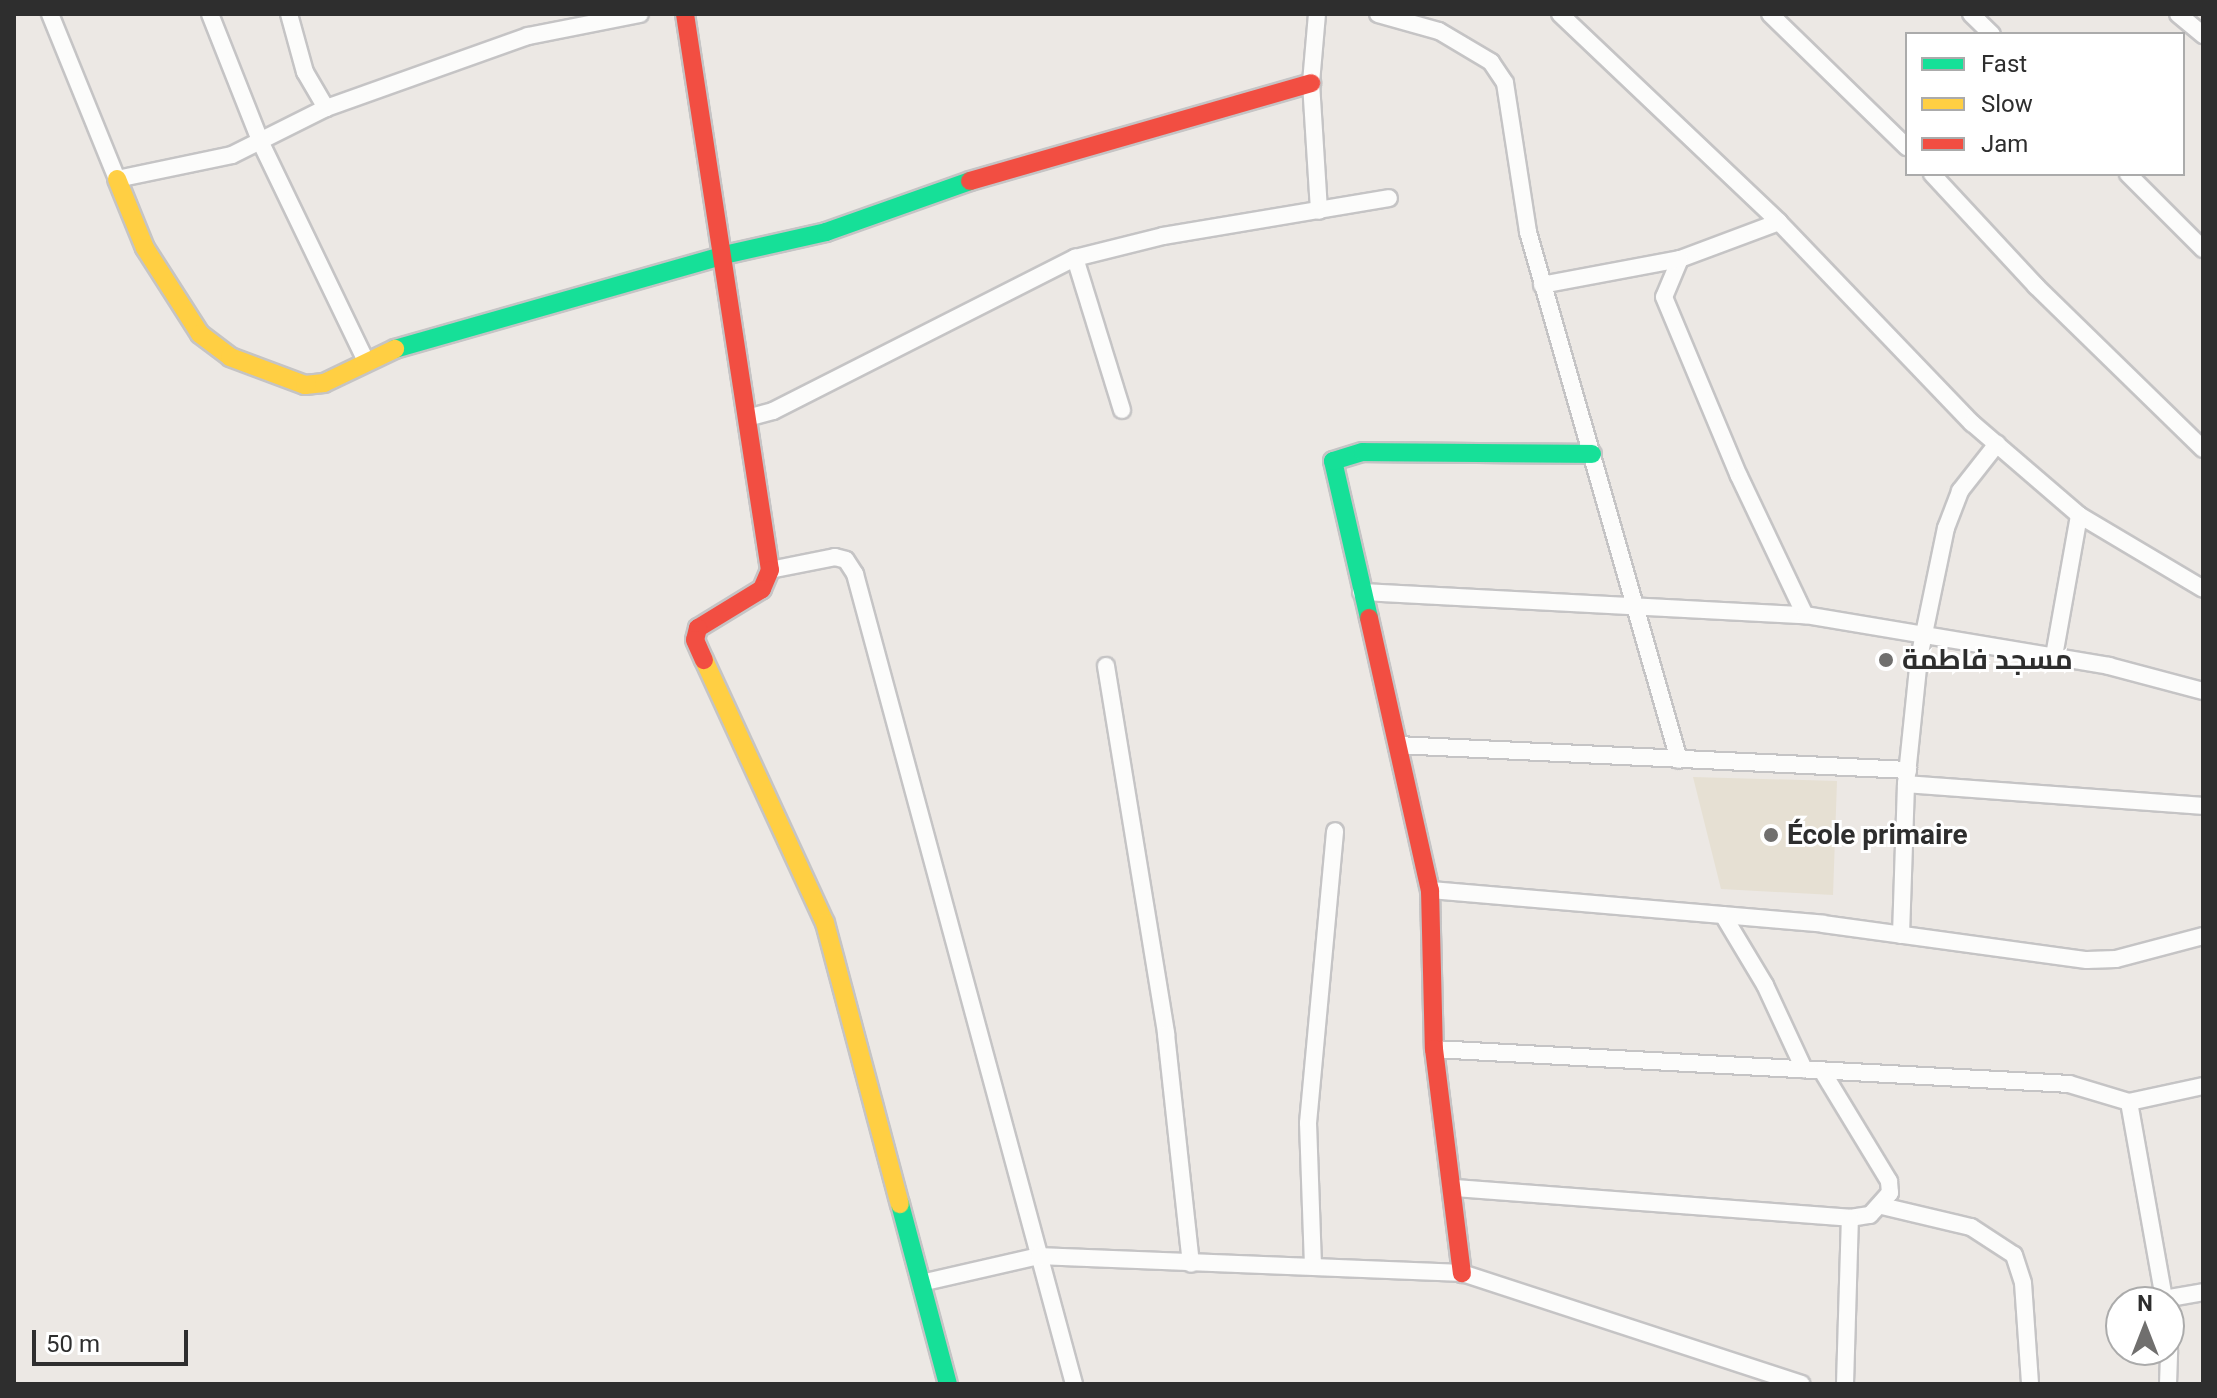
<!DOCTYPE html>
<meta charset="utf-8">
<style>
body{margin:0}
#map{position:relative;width:2217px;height:1398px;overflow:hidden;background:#ece8e4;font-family:Roboto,Cairo,sans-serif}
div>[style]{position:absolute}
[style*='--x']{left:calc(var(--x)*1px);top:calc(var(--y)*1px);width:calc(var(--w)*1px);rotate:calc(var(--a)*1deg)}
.education>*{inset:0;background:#e6e0d3}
.roads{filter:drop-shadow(2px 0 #c5c4c5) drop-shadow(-2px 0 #c5c4c5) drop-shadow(0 2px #c5c4c5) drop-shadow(0 -2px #c5c4c5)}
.street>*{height:16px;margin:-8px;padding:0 8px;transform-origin:8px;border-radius:8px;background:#fcfcfb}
.fast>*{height:18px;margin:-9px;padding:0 9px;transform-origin:9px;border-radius:9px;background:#16e098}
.slow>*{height:18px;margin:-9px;padding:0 9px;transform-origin:9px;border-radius:9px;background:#ffcf43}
.jam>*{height:18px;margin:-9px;padding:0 9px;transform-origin:9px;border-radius:9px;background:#f24e42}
.dots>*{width:22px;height:22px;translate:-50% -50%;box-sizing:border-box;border:4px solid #fff;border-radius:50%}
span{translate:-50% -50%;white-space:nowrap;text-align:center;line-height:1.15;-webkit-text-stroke:6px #fff;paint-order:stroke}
.poi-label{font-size:28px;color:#2e2e2e;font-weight:700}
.left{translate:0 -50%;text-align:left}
.frame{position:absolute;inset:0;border:16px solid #2e2e2e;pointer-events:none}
.legend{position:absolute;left:1905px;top:32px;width:280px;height:144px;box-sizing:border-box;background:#fff;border:2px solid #ababab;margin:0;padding:10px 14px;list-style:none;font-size:24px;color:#2e2e2e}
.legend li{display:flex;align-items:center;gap:16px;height:40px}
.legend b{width:40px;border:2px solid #ababab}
.north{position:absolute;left:2105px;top:1286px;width:80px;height:80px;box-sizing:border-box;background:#fff;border:2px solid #ababab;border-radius:50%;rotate:0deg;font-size:22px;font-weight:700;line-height:32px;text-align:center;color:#2e2e2e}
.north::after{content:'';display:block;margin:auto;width:28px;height:36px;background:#706f6e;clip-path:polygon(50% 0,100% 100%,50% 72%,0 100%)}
.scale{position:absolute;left:32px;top:1330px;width:156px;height:36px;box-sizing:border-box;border:4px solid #2e2e2e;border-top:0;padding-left:10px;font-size:24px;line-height:28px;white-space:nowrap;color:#2e2e2e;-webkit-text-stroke:6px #fff;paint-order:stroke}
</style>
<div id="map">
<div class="education">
<div style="clip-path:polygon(1693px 777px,1837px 781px,1833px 895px,1721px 889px)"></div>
</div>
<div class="roads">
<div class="street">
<div style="--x:50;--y:14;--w:178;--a:67.9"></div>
<div style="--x:117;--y:179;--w:117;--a:-11.8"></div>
<div style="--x:232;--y:155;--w:105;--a:-26.6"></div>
<div style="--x:326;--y:108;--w:214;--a:-19.6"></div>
<div style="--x:528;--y:36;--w:114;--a:-11.1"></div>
<div style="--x:210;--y:14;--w:139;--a:68.4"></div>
<div style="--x:261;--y:143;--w:242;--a:64.3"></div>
<div style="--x:289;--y:14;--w:60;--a:74.6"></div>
<div style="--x:305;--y:72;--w:42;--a:59.7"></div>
<div style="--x:1317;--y:14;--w:69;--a:95"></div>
<div style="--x:1311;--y:83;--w:128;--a:86.4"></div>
<div style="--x:1378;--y:14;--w:63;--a:15.6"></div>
<div style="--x:1439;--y:31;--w:61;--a:30.8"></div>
<div style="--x:1491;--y:62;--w:25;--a:56"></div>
<div style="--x:1505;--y:83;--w:151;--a:81.2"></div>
<div style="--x:1528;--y:232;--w:549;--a:74.04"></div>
<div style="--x:1560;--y:14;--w:302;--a:43.5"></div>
<div style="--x:1779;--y:222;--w:279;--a:46.2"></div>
<div style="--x:1972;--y:423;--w:141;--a:40.7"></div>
<div style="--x:1770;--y:14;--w:191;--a:44.2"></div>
<div style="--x:1971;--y:14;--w:29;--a:44"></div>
<div style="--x:2178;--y:14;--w:33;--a:40"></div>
<div style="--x:1932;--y:174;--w:153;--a:47.1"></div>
<div style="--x:2036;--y:286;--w:233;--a:44.3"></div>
<div style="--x:2128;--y:174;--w:106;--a:45"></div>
<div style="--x:1779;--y:222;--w:106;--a:159.5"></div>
<div style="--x:1680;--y:259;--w:41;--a:112.8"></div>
<div style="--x:1664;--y:297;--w:194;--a:67.3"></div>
<div style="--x:1739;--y:476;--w:154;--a:64.6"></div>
<div style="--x:1075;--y:258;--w:159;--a:72.8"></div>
<div style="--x:1542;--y:285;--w:140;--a:-10.7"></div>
<div style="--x:747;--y:418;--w:27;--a:-15"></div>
<div style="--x:773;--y:411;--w:339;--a:-26.9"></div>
<div style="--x:1075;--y:258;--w:91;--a:-14"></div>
<div style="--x:1163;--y:236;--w:229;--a:-9.5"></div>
<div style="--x:770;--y:570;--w:66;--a:-11.3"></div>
<div style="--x:835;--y:557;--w:11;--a:15"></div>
<div style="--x:846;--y:560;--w:17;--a:57"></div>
<div style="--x:855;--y:574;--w:839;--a:74.87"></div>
<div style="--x:1361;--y:592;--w:445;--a:3"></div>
<div style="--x:1805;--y:615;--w:308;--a:9.5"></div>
<div style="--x:2109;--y:666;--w:97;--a:14.9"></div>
<div style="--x:2054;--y:656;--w:143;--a:-79.9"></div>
<div style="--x:2079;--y:515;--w:144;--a:30.8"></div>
<div style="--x:1106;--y:666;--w:373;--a:80.7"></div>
<div style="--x:1166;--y:1034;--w:231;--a:83.8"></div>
<div style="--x:1397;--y:745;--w:512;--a:2.8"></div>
<div style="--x:1906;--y:784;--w:298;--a:4.2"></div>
<div style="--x:1430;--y:890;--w:394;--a:4.9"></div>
<div style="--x:1823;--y:924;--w:266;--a:7.8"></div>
<div style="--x:2087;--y:960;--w:29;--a:-2"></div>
<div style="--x:2116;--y:959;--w:90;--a:-14.8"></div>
<div style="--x:1723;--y:915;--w:82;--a:59"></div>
<div style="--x:1765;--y:985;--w:93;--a:65.1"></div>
<div style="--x:1901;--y:935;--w:151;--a:-88.1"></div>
<div style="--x:1906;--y:784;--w:127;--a:-84.1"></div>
<div style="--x:1919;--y:658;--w:133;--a:-78.3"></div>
<div style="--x:1946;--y:528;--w:40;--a:-69"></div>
<div style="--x:1960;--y:491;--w:60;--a:-51.8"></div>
<div style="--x:1434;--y:1049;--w:636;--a:3.15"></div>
<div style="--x:2069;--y:1084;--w:63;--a:16.7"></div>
<div style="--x:2203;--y:1086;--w:76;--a:167.8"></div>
<div style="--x:2129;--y:1102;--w:200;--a:79.9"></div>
<div style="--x:2164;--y:1299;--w:40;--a:-10"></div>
<div style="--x:1455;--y:1188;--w:396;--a:4.3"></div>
<div style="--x:1850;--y:1218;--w:20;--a:-9"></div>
<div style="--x:1870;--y:1215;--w:30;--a:-48"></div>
<div style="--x:1890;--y:1193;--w:12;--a:-95"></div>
<div style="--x:1889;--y:1181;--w:129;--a:-121.3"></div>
<div style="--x:1882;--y:1206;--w:91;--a:13.3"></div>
<div style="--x:1971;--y:1227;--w:51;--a:33.1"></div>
<div style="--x:2014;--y:1255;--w:29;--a:72"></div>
<div style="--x:2023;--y:1283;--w:101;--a:86"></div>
<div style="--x:1313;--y:1266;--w:143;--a:-92"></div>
<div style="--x:1308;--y:1123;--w:293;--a:-84.7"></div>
<div style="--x:921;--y:1283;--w:121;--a:-12.9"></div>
<div style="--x:1039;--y:1256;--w:423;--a:2.3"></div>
<div style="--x:1462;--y:1273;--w:357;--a:18.1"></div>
<div style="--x:1845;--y:1384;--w:166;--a:-88.3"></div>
<div style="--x:2168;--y:1384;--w:34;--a:-88"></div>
</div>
<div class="fast">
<div style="--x:395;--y:349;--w:342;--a:-15.9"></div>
<div style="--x:724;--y:255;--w:105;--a:-12.7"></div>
<div style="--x:826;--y:232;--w:153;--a:-19.5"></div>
<div style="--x:1369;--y:618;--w:161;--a:-102.9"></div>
<div style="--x:1333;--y:461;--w:31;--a:-17"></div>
<div style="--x:1363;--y:452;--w:229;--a:0.5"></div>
<div style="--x:900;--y:1204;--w:186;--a:75.1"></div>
</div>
<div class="slow">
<div style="--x:117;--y:179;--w:74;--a:67.9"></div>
<div style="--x:145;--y:248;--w:102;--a:57.4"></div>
<div style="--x:200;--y:334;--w:38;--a:37"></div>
<div style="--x:230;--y:357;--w:80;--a:20.5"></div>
<div style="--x:305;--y:385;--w:19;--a:-6"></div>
<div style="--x:324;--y:383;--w:79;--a:-25.6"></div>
<div style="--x:704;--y:660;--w:289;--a:65.3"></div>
<div style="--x:825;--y:923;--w:291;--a:75.1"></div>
</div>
<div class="jam">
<div style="--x:685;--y:14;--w:562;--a:81.31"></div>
<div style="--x:770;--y:570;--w:21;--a:113"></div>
<div style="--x:762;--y:589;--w:75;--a:148.6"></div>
<div style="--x:698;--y:628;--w:12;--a:104"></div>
<div style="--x:695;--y:640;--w:22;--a:66"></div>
<div style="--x:970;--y:181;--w:355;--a:-16"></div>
<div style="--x:1369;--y:618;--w:279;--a:77.4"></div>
<div style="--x:1430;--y:890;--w:159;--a:88.6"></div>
<div style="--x:1434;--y:1049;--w:226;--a:82.9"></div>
</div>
</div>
<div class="dots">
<div style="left:1886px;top:660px;background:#706f6e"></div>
<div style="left:1771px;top:835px;background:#706f6e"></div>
</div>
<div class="poi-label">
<span class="left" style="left:1902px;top:660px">مسجد فاطمة</span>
<span class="left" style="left:1787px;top:835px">École primaire</span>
</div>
<div class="frame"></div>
<ul class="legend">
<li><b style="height:10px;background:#16e098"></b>Fast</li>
<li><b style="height:10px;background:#ffcf43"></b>Slow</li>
<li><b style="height:10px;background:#f24e42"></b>Jam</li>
</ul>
<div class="north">N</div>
<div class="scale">50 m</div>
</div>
